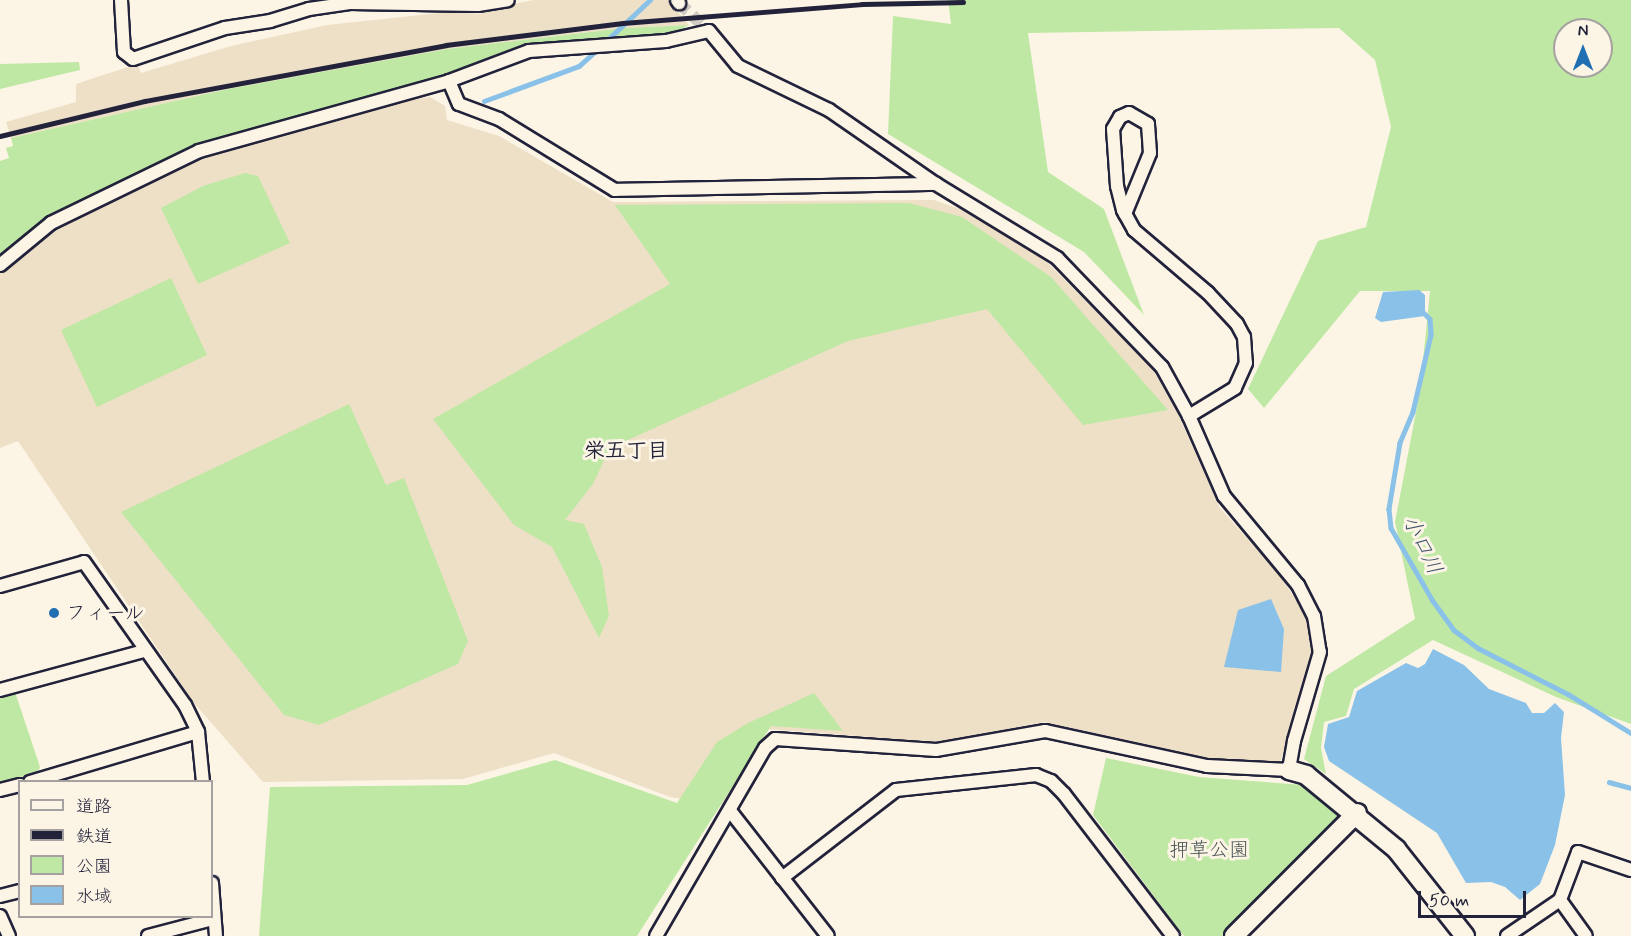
<!DOCTYPE html>
<meta charset="utf-8">
<style>
body{margin:0}
#map{position:relative;width:1631px;height:936px;overflow:hidden;background:#fcf5e5;font-family:Mynerve,"Klee One",sans-serif}
div>[style]{position:absolute}
[style*='--x']{left:calc(var(--x)*1px);top:calc(var(--y)*1px);width:calc(var(--w)*1px);rotate:calc(var(--a)*1deg)}
.built>*{inset:0;background:#eedfc7}
.green>*{inset:0;background:#bfe8a4}
.water>*{inset:0;background:#8ac1e8}
.stream>*{height:4.5px;margin:-2.25px;padding:0 2.25px;transform-origin:2.25px;border-radius:2.25px;background:#8ac1e8}
.street-tunnel>*{height:12px;margin-top:-6px;transform-origin:0;background:repeating-linear-gradient(90deg,#d0cbc3 0 12px,transparent 0 18px)}
.roads{filter:drop-shadow(2px 0 #22223b) drop-shadow(-2px 0 #22223b) drop-shadow(0 2px #22223b) drop-shadow(0 -2px #22223b)}
.street>*{height:12px;margin:-6px;padding:0 6px;transform-origin:6px;border-radius:6px;background:#fcf5e5}
.secondary>*{height:18px;margin:-9px;padding:0 9px;transform-origin:9px;border-radius:9px;background:#fcf5e5}
.rail>*{height:4.5px;margin:-2.25px;padding:0 2.25px;transform-origin:2.25px;border-radius:2.25px;background:#22223b}
.dots>*{width:16px;height:16px;translate:-50% -50%;box-sizing:border-box;border:3px solid #fcf5e5;border-radius:50%}
span{translate:-50% -50%;white-space:nowrap;text-align:center;line-height:1.15;-webkit-text-stroke:6px #fcf5e5;paint-order:stroke}
.poi-label{font-size:20px;color:#22223b}
.left{translate:0 -50%;text-align:left}
.park-label{font-size:20px;color:#495455}
.neighbourhood-label{font-size:21px;color:#22223b;font-weight:700}
.water-label{font-size:21px;color:#41526f;font-style:italic}
.legend{position:absolute;left:18px;top:780px;width:195px;height:138px;box-sizing:border-box;background:#fcf5e5;border:2px solid #a5a1a1;margin:0;padding:8px 10px;list-style:none;font-size:18px;color:#22223b}
.legend li{display:flex;align-items:center;gap:12px;height:30px}
.legend b{width:30px;border:2px solid #a5a1a1}
.north{position:absolute;left:1553px;top:18px;width:60px;height:60px;box-sizing:border-box;background:#fcf5e5;border:2px solid #a5a1a1;border-radius:50%;rotate:0deg;font-size:16px;font-weight:700;line-height:24px;text-align:center;color:#22223b}
.north::after{content:'';display:block;margin:auto;width:21px;height:27px;background:#1f6fb2;clip-path:polygon(50% 0,100% 100%,50% 72%,0 100%)}
.scale{position:absolute;left:1418px;top:891px;width:108px;height:27px;box-sizing:border-box;border:3px solid #22223b;border-top:0;padding-left:8px;font-size:18px;line-height:21px;white-space:nowrap;color:#22223b;-webkit-text-stroke:4px #fcf5e5;paint-order:stroke}
</style>
<div id="map">
<div class="built">
<div style="clip-path:polygon(534px 0,668px 0,689px 25px,624px 28px,447px 49px,228px 89px,11px 138px,6px 122px,76px 102px,76px 84px,137px 64px,141px 73px,231px 46px,327px 25px,449px 12px,481px 14px,486px 9px)"></div>
<div style="clip-path:polygon(430px 97px,445px 106px,447px 120px,499px 136px,613px 202px,934px 200px,966px 211px,1045px 260px,1152px 368px,1176px 410px,1220px 508px,1279px 574px,1308px 619px,1314px 654px,1311px 666px,1281px 760px,1275px 764px,1207px 758px,1044px 722px,938px 742px,766px 729px,727px 806px,670px 797px,554px 753px,463px 779px,263px 782px,194px 703px,18px 441px,0 448px,0 269px,46px 231px,196px 157px,396px 101px)"></div>
</div>
<div class="green">
<div style="clip-path:polygon(evenodd,948px 0,1631px 0,1631px 724px,1556px 697px,1433px 640px,1354px 689px,1346px 716px,1324px 722px,1321px 748px,1326px 774px,1304px 759px,1326px 676px,1415px 619px,1395px 522px,1420px 391px,1430px 291px,1360px 291px,1264px 408px,1248px 389px,1318px 241px,1366px 227px,1391px 127px,1375px 60px,1339px 28px,1028px 33px,1048px 172px,1104px 209px,1144px 315px,1084px 252px,888px 134px,893px 16px,951px 24px,948px 0,1565px 30px,1601px 30px,1601px 66px,1565px 66px,1565px 30px)"></div>
<div style="clip-path:polygon(689px 25px,665px 38px,528px 47px,450px 76px,196px 147px,54px 216px,0 257px,0 161px,9px 158px,6px 148px,13px 146px,11px 138px,228px 89px,447px 49px,624px 28px)"></div>
<div style="clip-path:polygon(79px 62px,80px 70px,0 89px,0 64px)"></div>
<div style="clip-path:polygon(245px 173px,258px 176px,290px 243px,198px 284px,161px 208px,203px 186px)"></div>
<div style="clip-path:polygon(909px 203px,962px 217px,1051px 277px,1168px 410px,1083px 425px,987px 309px,848px 341px,610px 448px,593px 484px,565px 520px,584px 524px,602px 567px,609px 616px,599px 638px,552px 547px,514px 525px,433px 419px,670px 284px,615px 205px)"></div>
<div style="clip-path:polygon(171px 278px,207px 355px,97px 407px,61px 330px)"></div>
<div style="clip-path:polygon(349px 404px,386px 485px,404px 478px,468px 641px,458px 664px,319px 725px,284px 715px,121px 512px)"></div>
<div style="clip-path:polygon(15px 692px,40px 767px,38px 772px,0 783px,0 696px)"></div>
<div style="clip-path:polygon(814px 693px,843px 731px,771px 726px,637px 936px,259px 936px,270px 787px,467px 785px,555px 760px,677px 803px,717px 742px,748px 723px)"></div>
<div style="clip-path:polygon(1106px 758px,1199px 777px,1303px 785px,1346px 815px,1223px 936px,1184px 936px,1093px 815px)"></div>
</div>
<div class="water">
<div style="clip-path:polygon(1419px 290px,1425px 295px,1425px 316px,1381px 322px,1375px 318px,1383px 292px)"></div>
<div style="clip-path:polygon(1271px 599px,1284px 629px,1281px 672px,1224px 667px,1238px 610px)"></div>
<div style="clip-path:polygon(1433px 649px,1464px 665px,1489px 689px,1526px 703px,1532px 713px,1544px 713px,1555px 703px,1564px 712px,1561px 738px,1565px 795px,1555px 845px,1540px 884px,1520px 900px,1505px 887px,1491px 882px,1466px 883px,1437px 833px,1329px 761px,1324px 747px,1328px 724px,1349px 717px,1357px 691px,1406px 663px,1418px 668px,1425px 664px)"></div>
</div>
<div class="stream">
<div style="--x:604;--y:43;--w:63;--a:-43.1"></div>
<div style="--x:484;--y:101;--w:101;--a:-20.2"></div>
<div style="--x:579;--y:66;--w:25;--a:-42"></div>
<div style="--x:1422;--y:311;--w:11;--a:45"></div>
<div style="--x:1430;--y:319;--w:16;--a:86"></div>
<div style="--x:1431;--y:335;--w:79;--a:103.2"></div>
<div style="--x:1413;--y:412;--w:34;--a:113"></div>
<div style="--x:1400;--y:443;--w:67;--a:99.5"></div>
<div style="--x:1389;--y:509;--w:19;--a:84"></div>
<div style="--x:1391;--y:528;--w:84;--a:60.1"></div>
<div style="--x:1433;--y:601;--w:36;--a:54"></div>
<div style="--x:1454;--y:630;--w:30;--a:37"></div>
<div style="--x:1478;--y:648;--w:101;--a:27.1"></div>
<div style="--x:1568;--y:694;--w:74;--a:31.8"></div>
<div style="--x:1609;--y:782;--w:23;--a:15"></div>
</div>
<div class="street-tunnel">
<div style="--x:679;--y:3;--w:41;--a:43"></div>
</div>
<div class="roads">
<div class="street">
<div style="--x:121;--y:0;--w:52;--a:86.7"></div>
<div style="--x:124;--y:52;--w:11;--a:38"></div>
<div style="--x:133;--y:59;--w:97;--a:-18.6"></div>
<div style="--x:225;--y:28;--w:46;--a:-8.8"></div>
<div style="--x:270;--y:21;--w:41;--a:-17.1"></div>
<div style="--x:309;--y:9;--w:41;--a:-8.3"></div>
<div style="--x:350;--y:3;--w:128;--a:0.9"></div>
<div style="--x:478;--y:5;--w:30;--a:-9"></div>
<div style="--x:677;--y:0;--w:4;--a:56"></div>
<div style="--x:449;--y:81;--w:25;--a:67"></div>
<div style="--x:459;--y:104;--w:43;--a:20.6"></div>
<div style="--x:499;--y:119;--w:136;--a:31.5"></div>
<div style="--x:615;--y:190;--w:321;--a:-1.1"></div>
<div style="--x:1125;--y:214;--w:66;--a:-67.7"></div>
<div style="--x:1150;--y:153;--w:29;--a:-94"></div>
<div style="--x:1148;--y:124;--w:22;--a:-150"></div>
<div style="--x:1129;--y:113;--w:10;--a:156"></div>
<div style="--x:1120;--y:117;--w:14;--a:120"></div>
<div style="--x:1113;--y:129;--w:57;--a:86"></div>
<div style="--x:1117;--y:186;--w:25;--a:76"></div>
<div style="--x:1123;--y:210;--w:23;--a:61"></div>
<div style="--x:1134;--y:230;--w:97;--a:40.4"></div>
<div style="--x:1208;--y:293;--w:42;--a:46.9"></div>
<div style="--x:1237;--y:324;--w:15;--a:62"></div>
<div style="--x:1244;--y:337;--w:26;--a:86"></div>
<div style="--x:1246;--y:363;--w:27;--a:114"></div>
<div style="--x:1235;--y:388;--w:54;--a:148.7"></div>
<div style="--x:0;--y:265;--w:66;--a:-39.5"></div>
<div style="--x:51;--y:223;--w:165;--a:-25.9"></div>
<div style="--x:199;--y:151;--w:260;--a:-15.6"></div>
<div style="--x:449;--y:81;--w:85;--a:-20.6"></div>
<div style="--x:529;--y:51;--w:137;--a:-4.2"></div>
<div style="--x:666;--y:41;--w:44;--a:-13.1"></div>
<div style="--x:709;--y:31;--w:45;--a:50.4"></div>
<div style="--x:738;--y:66;--w:101;--a:25.8"></div>
<div style="--x:829;--y:110;--w:130;--a:34.7"></div>
<div style="--x:936;--y:184;--w:142;--a:31.4"></div>
<div style="--x:1057;--y:258;--w:151;--a:46.1"></div>
<div style="--x:1162;--y:367;--w:56;--a:61.1"></div>
<div style="--x:1189;--y:416;--w:87;--a:66.4"></div>
<div style="--x:1224;--y:496;--w:116;--a:50.3"></div>
<div style="--x:1298;--y:585;--w:35;--a:63"></div>
<div style="--x:1314;--y:616;--w:36;--a:81"></div>
<div style="--x:1320;--y:652;--w:93;--a:106.3"></div>
<div style="--x:1294;--y:741;--w:29;--a:100"></div>
<div style="--x:1289;--y:770;--w:82;--a:-177.2"></div>
<div style="--x:1207;--y:766;--w:166;--a:-167.8"></div>
<div style="--x:1045;--y:731;--w:111;--a:170.1"></div>
<div style="--x:936;--y:750;--w:161;--a:-176.1"></div>
<div style="--x:775;--y:739;--w:13;--a:138"></div>
<div style="--x:765;--y:748;--w:217;--a:120.1"></div>
<div style="--x:0;--y:586;--w:87;--a:-15.9"></div>
<div style="--x:84;--y:562;--w:175;--a:54.8"></div>
<div style="--x:185;--y:705;--w:30;--a:64"></div>
<div style="--x:198;--y:732;--w:50;--a:84.3"></div>
<div style="--x:0;--y:690;--w:149;--a:-15.2"></div>
<div style="--x:30;--y:782;--w:175;--a:-16.6"></div>
<div style="--x:0;--y:790;--w:21;--a:-14"></div>
<div style="--x:731;--y:812;--w:157;--a:52"></div>
<div style="--x:782;--y:878;--w:144;--a:-37.7"></div>
<div style="--x:896;--y:790;--w:141;--a:-6.1"></div>
<div style="--x:1036;--y:775;--w:16;--a:22"></div>
<div style="--x:1051;--y:781;--w:18;--a:45"></div>
<div style="--x:1064;--y:794;--w:179;--a:52.5"></div>
<div style="--x:212;--y:883;--w:53;--a:85.7"></div>
<div style="--x:0;--y:896;--w:21;--a:-14"></div>
<div style="--x:1560;--y:900;--w:44;--a:54.2"></div>
<div style="--x:0;--y:916;--w:22;--a:66"></div>
<div style="--x:148;--y:936;--w:67;--a:-14.7"></div>
<div style="--x:1507;--y:936;--w:64;--a:-34.2"></div>
<div style="--x:1560;--y:900;--w:51;--a:-69.4"></div>
<div style="--x:1578;--y:852;--w:56;--a:18.8"></div>
</div>
<div class="secondary">
<div style="--x:1289;--y:770;--w:18;--a:16"></div>
<div style="--x:1306;--y:775;--w:117;--a:39.4"></div>
<div style="--x:1396;--y:849;--w:111;--a:51.6"></div>
<div style="--x:1234;--y:936;--w:174;--a:-45"></div>
</div>
</div>
<div class="rail">
<div style="--x:0;--y:136;--w:149;--a:-13.6"></div>
<div style="--x:145;--y:101;--w:306;--a:-10.5"></div>
<div style="--x:446;--y:45;--w:178;--a:-7.1"></div>
<div style="--x:623;--y:23;--w:240;--a:-4.5"></div>
<div style="--x:862;--y:4;--w:101;--a:-1.1"></div>
</div>
<div class="dots">
<div style="left:54px;top:613px;background:#1f6fb2"></div>
</div>
<div class="poi-label">
<span class="left" style="left:66px;top:613px">フィール</span>
</div>
<div class="park-label">
<span style="left:1209px;top:850px">押草公園</span>
</div>
<div class="neighbourhood-label">
<span style="left:626px;top:451px">栄五丁目</span>
</div>
<div class="water-label">
<span style="left:1422px;top:545px;rotate:64deg">小口川</span>
</div>
<ul class="legend">
<li><b style="height:8px;background:#fcf5e5"></b>道路</li>
<li><b style="height:8px;background:#22223b"></b>鉄道</li>
<li><b style="height:16px;background:#bfe8a4"></b>公園</li>
<li><b style="height:16px;background:#8ac1e8"></b>水域</li>
</ul>
<div class="north">N</div>
<div class="scale">50 m</div>
</div>
